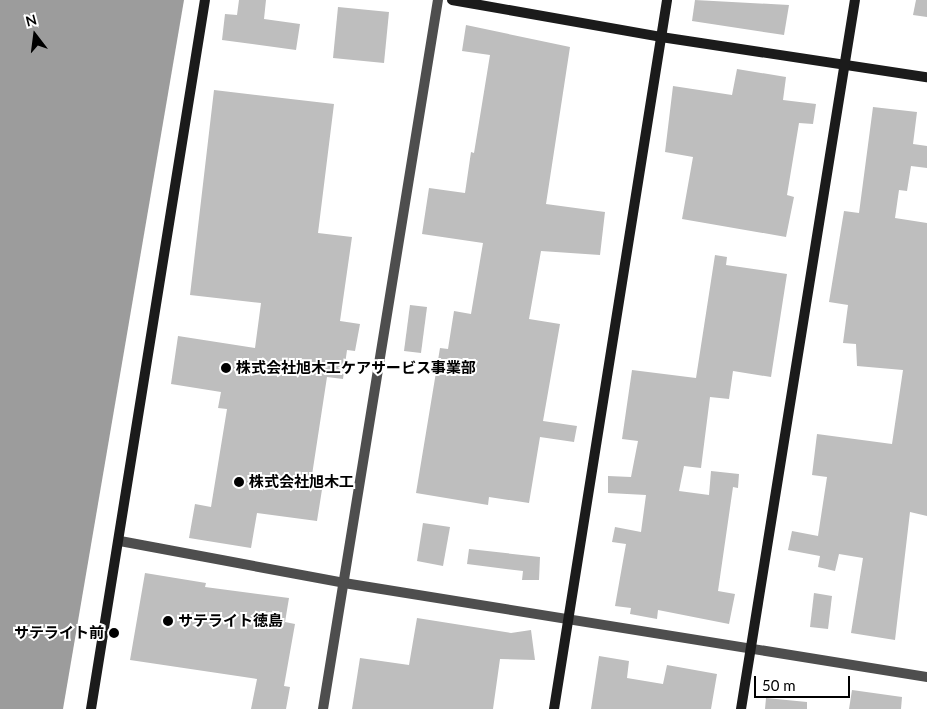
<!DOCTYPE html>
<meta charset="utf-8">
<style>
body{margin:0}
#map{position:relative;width:927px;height:709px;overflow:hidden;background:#fff;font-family:Lato,"Noto Sans JP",sans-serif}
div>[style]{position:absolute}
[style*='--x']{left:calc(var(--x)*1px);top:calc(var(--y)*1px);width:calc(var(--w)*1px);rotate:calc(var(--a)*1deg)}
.water>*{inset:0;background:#9c9c9c}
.building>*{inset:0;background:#bebebe}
.street>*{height:10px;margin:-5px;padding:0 5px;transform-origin:5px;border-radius:5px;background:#4e4e4e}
.secondary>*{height:10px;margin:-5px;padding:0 5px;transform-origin:5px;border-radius:5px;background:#1b1b1b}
.dots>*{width:14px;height:14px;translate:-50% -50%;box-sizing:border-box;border:2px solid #fff;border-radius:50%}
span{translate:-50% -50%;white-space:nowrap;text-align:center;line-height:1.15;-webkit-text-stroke:4px #fff;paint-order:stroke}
.poi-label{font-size:15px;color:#000;font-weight:700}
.left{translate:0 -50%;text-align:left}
.right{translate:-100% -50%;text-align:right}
.north{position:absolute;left:10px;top:10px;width:50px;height:50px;-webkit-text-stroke:4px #fff;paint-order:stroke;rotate:345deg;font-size:14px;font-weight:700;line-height:20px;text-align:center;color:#000}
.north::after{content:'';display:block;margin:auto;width:18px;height:22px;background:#000;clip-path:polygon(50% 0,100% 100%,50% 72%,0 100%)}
.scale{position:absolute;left:754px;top:676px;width:96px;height:22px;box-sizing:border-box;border:2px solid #000;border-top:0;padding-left:6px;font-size:15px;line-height:18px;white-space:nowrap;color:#000;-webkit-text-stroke:4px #fff;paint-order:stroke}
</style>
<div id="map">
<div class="water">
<div style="clip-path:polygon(0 0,184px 0,63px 709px,0 709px)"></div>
</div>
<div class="building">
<div style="clip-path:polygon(239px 0,266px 0,264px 19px,300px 24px,296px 50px,222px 40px,225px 14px,237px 15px)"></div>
<div style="clip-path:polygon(695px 0,789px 5px,784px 35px,692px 21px)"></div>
<div style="clip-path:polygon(916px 0,927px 0,927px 17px,913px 15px)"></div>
<div style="clip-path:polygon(338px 7px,389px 12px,384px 63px,333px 58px)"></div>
<div style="clip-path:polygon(466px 25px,570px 47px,546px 204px,605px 212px,600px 255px,541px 251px,529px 319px,560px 324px,543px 421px,577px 426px,574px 442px,540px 437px,529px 503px,489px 497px,488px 505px,416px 493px,440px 348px,448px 349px,454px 311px,471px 314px,483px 243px,422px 234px,429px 188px,465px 193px,471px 152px,474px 153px,490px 55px,462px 51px)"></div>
<div style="clip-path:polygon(737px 69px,786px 77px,783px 100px,816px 104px,813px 124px,799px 123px,787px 195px,794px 197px,786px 237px,682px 219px,693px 157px,665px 152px,673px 86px,732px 95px)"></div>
<div style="clip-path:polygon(214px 90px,334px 104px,318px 233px,352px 237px,340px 321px,360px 324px,355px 351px,347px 350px,343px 379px,327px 377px,312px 475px,324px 477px,317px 521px,257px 513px,251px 548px,189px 538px,195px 504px,211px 507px,227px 409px,218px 408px,221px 392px,171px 384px,178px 336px,255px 348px,261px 303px,190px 295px)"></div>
<div style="clip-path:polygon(873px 107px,917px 112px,913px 144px,927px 146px,927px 168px,911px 166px,907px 191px,899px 190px,895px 218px,927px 223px,927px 516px,910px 512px,895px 640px,851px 633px,863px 558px,839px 554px,835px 571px,818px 567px,820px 556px,788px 550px,792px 531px,818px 536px,827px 477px,812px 475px,817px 434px,892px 444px,903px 370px,857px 366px,856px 344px,843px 343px,848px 305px,829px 302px,844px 211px,859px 213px)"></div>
<div style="clip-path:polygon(715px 255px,727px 257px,726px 265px,787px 274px,771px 377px,733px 371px,729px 399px,710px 397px,701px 468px,684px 466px,679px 491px,709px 495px,711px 471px,739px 474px,738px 488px,733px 487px,718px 591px,735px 594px,729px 624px,658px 610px,657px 619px,630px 614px,631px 608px,615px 606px,626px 544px,612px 542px,615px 527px,641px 532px,646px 495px,608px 493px,608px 476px,631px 477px,638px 441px,622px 439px,632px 370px,696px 378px)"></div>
<div style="clip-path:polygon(410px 305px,427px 307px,421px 353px,404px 351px)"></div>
<div style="clip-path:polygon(423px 523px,450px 527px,443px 566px,417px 561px)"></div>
<div style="clip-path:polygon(469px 549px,540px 557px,539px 580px,522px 580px,523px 571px,467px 564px)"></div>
<div style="clip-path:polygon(145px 573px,206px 583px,205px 587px,289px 598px,285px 622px,295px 624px,284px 686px,290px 687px,286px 709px,251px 709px,257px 679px,130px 660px)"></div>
<div style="clip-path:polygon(814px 593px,832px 596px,828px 629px,810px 627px)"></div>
<div style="clip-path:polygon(417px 618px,511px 633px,531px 630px,535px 660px,500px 659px,493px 709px,352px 709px,360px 658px,409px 665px)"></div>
<div style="clip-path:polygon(599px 656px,629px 661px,627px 678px,663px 684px,667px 665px,717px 674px,711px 709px,591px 709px)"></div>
<div style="clip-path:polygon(852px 690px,902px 697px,901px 709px,849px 709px)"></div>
<div style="clip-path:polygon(766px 698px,807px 702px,807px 709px,765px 709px)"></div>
</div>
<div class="street">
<div style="--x:120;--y:541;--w:228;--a:10.6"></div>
<div style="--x:344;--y:583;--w:591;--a:9.16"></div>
<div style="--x:323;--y:709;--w:718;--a:-80.79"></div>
</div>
<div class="secondary">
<div style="--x:452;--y:0;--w:212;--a:10"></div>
<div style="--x:661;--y:37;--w:269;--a:8.6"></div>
<div style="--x:91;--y:709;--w:718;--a:-80.87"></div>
<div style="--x:554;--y:709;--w:718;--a:-80.94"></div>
<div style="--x:741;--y:709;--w:718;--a:-80.87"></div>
</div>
<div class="dots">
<div style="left:226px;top:368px;background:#000"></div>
<div style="left:239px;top:482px;background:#000"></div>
<div style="left:168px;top:621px;background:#000"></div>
<div style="left:114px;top:633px;background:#000"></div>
</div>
<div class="poi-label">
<span class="left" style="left:236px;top:368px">株式会社旭木工ケアサービス事業部</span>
<span class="left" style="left:249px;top:482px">株式会社旭木工</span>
<span class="left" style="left:178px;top:621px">サテライト徳島</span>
<span class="right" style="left:104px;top:633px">サテライト前</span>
</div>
<div class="north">N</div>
<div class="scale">50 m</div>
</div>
